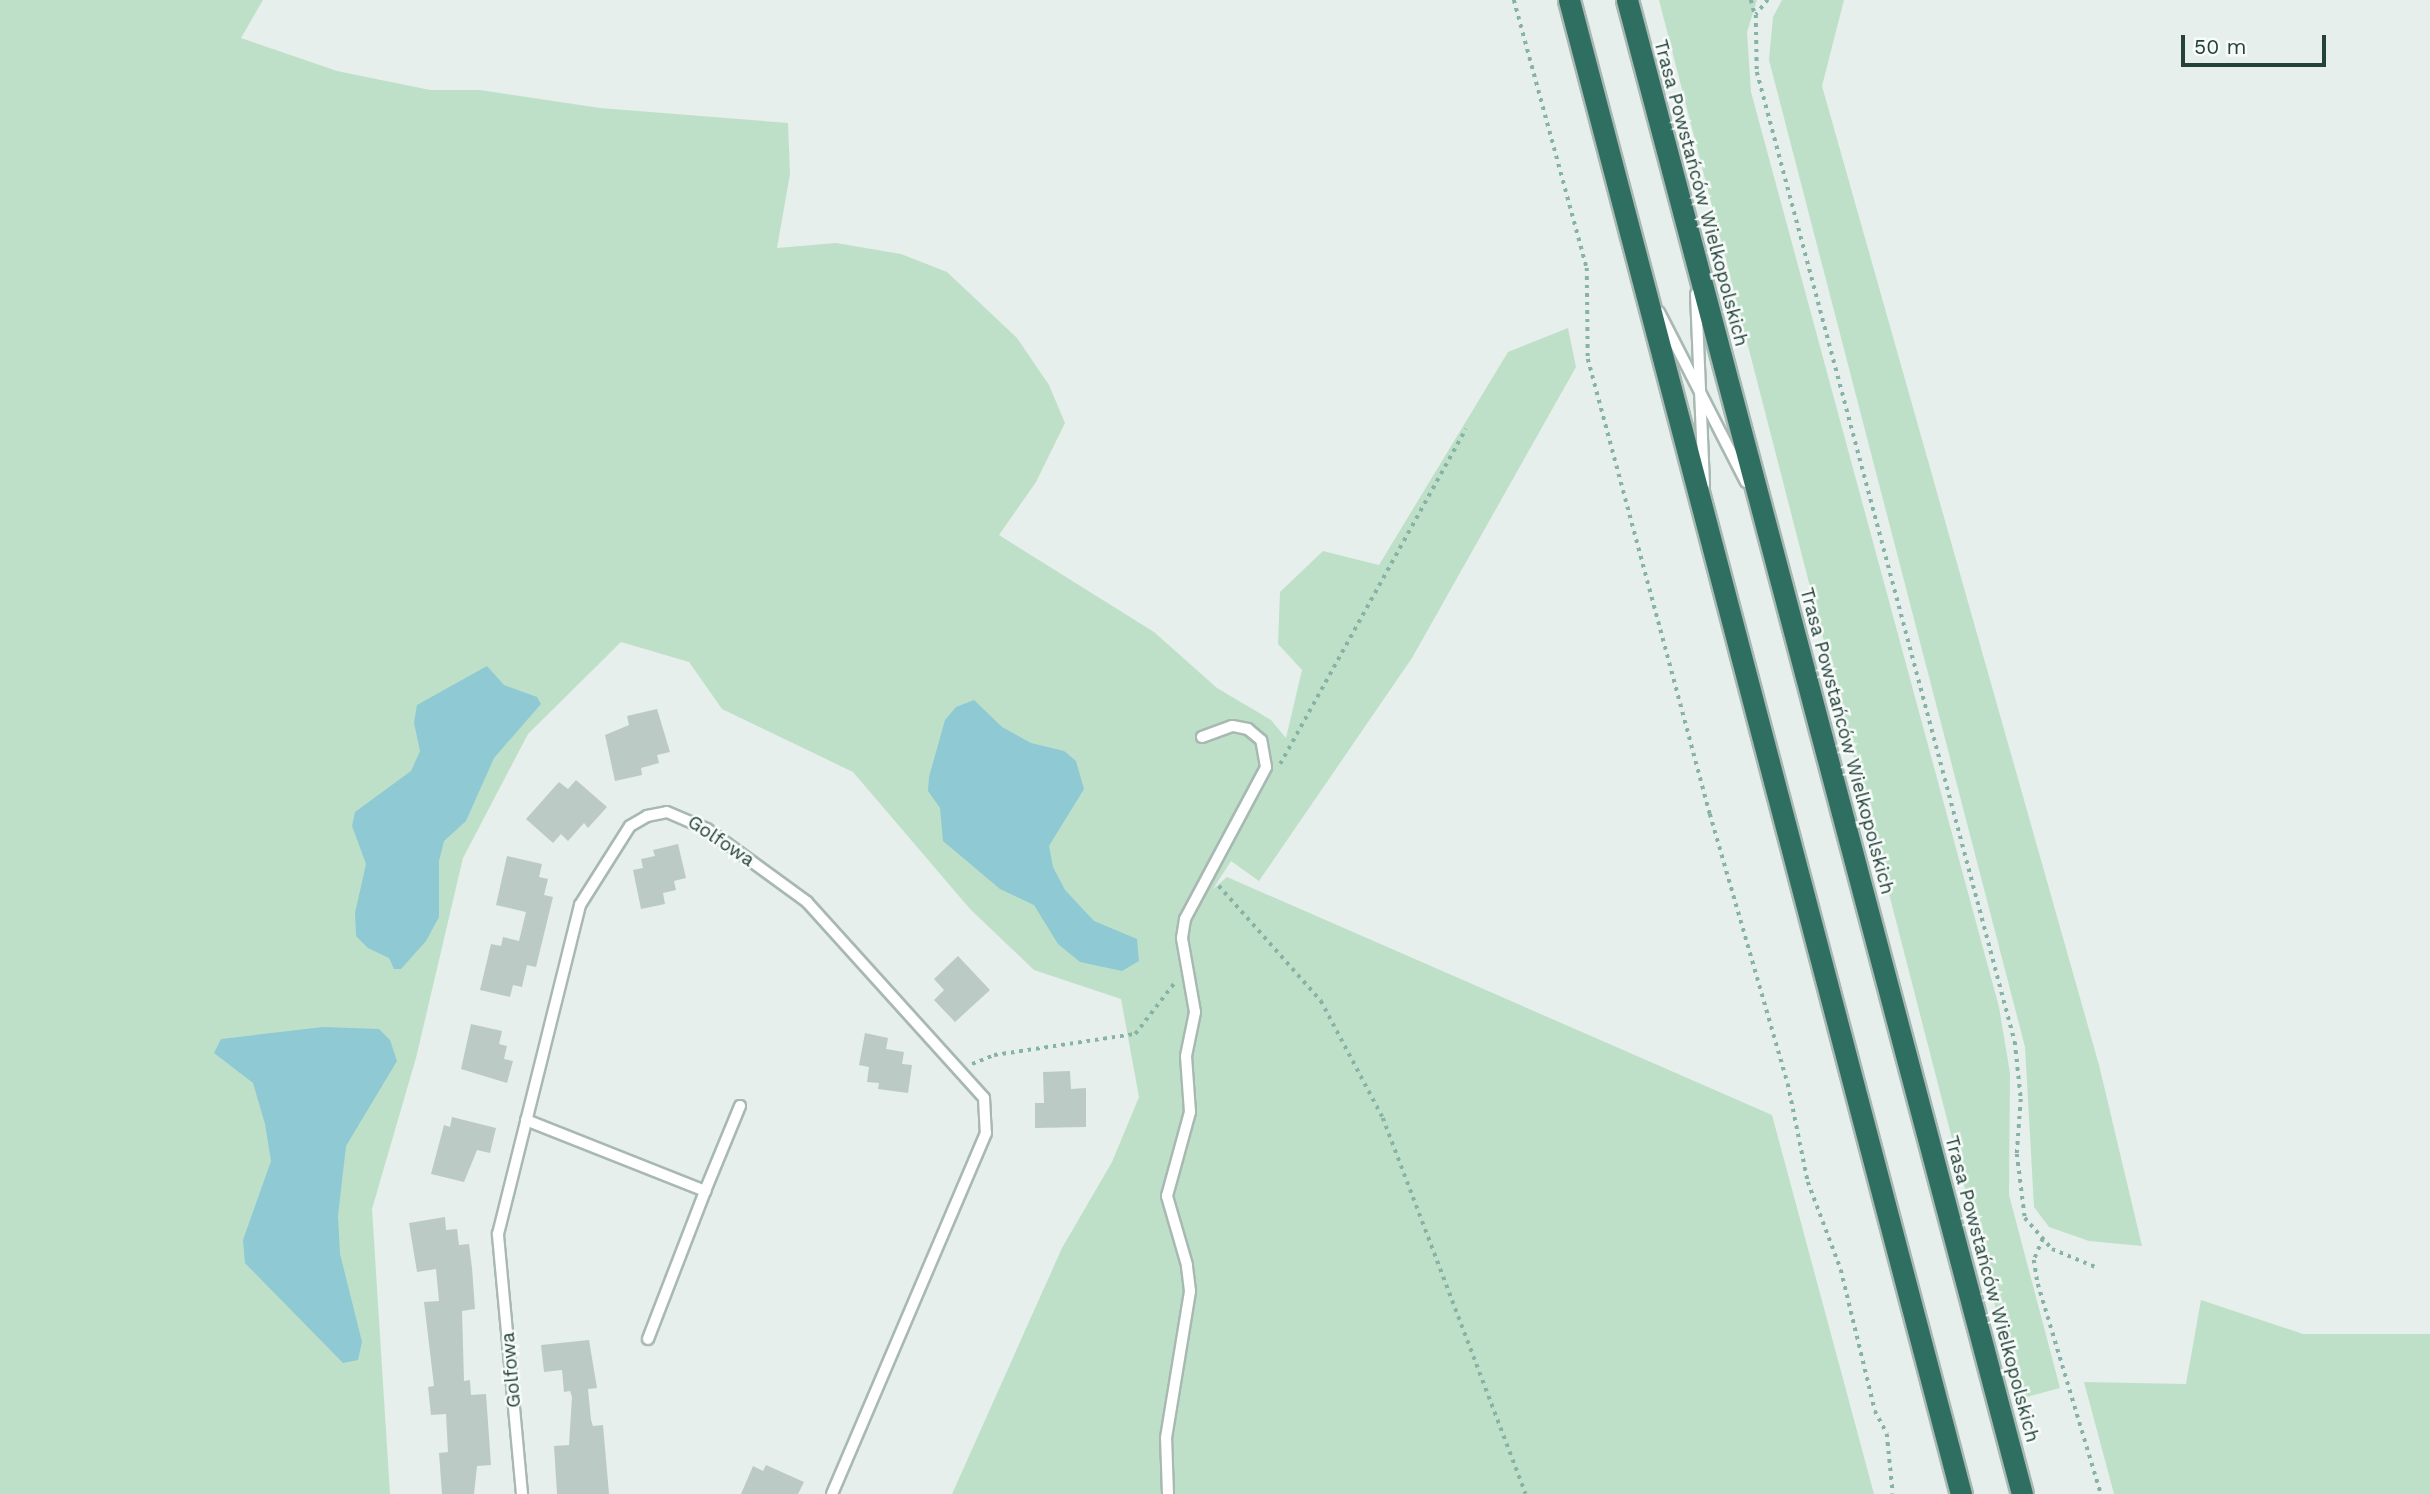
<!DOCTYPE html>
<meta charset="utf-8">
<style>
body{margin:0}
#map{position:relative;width:2430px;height:1494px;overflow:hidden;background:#e6efeb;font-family:"Work Sans",sans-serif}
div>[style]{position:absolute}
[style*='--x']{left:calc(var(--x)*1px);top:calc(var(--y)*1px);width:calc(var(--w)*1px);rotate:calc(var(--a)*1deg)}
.green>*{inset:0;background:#bfe0c8}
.water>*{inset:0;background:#8ec9d4}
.building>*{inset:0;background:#bbcac4}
.path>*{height:3.5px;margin-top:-1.75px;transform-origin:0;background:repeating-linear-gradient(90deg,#86b3a5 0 3.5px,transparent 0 8.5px)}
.roads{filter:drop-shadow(2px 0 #a8b8b2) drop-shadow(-2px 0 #a8b8b2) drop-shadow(0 2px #a8b8b2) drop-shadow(0 -2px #a8b8b2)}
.lane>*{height:10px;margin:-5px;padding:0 5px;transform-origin:5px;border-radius:5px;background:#fff}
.highway>*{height:21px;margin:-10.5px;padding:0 10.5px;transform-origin:10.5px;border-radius:10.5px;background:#2f6f62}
span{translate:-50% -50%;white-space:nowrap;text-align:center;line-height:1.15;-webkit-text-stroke:5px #f7fbf9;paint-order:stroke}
.street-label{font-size:19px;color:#24423a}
.scale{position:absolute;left:2181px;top:35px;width:145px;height:32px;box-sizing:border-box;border:4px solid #24423a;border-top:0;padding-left:9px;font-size:21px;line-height:24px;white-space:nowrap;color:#24423a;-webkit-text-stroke:5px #f7fbf9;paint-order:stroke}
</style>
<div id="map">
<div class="green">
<div style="clip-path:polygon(0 0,263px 0,241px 38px,337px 71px,430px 90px,480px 90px,600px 108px,788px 123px,790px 174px,777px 248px,836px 243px,901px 254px,947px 272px,1017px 338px,1049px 385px,1065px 423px,1036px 482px,999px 535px,1154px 632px,1217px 688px,1271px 720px,1286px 738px,1302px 670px,1278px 644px,1280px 592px,1323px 551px,1379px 565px,1508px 352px,1568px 328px,1576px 367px,1412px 658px,1259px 881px,1231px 861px,1213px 889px,1227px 877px,1772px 1115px,1874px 1494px,952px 1494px,1062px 1248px,1112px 1162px,1139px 1097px,1121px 999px,1034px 970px,970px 909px,853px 772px,722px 709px,689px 662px,621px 642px,528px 734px,463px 858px,416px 1058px,372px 1209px,390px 1494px,0 1494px)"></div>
<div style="clip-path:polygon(1659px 0,1757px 0,1747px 32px,1751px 92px,1999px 1007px,2010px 1073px,2009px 1195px,2060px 1388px,2019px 1399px)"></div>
<div style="clip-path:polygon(1782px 0,1844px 0,1822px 86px,2099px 1065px,2142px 1246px,2089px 1241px,2049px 1227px,2034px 1207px,2025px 1047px,1769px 60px,1773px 17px)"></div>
<div style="clip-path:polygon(2201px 1300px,2303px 1334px,2430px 1334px,2430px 1494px,2114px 1494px,2084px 1382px,2186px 1384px)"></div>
</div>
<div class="water">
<div style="clip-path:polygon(487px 666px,504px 685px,537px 697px,541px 704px,494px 758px,466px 821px,444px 841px,439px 861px,439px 917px,426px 941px,401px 969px,394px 969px,389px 958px,368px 948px,356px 936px,355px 913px,366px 864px,352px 826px,355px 812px,411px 771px,420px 751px,414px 723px,417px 705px)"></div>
<div style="clip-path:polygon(974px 700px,1002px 727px,1031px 743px,1064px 751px,1076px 761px,1084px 789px,1049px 846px,1053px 867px,1065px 890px,1094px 921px,1137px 939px,1139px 961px,1122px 971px,1080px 962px,1058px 944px,1034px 905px,1000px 889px,943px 841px,940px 808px,928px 791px,929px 777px,945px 720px,956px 707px)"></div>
<div style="clip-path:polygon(323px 1027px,379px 1029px,390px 1040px,397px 1061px,346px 1146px,338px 1216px,340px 1254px,362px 1342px,358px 1360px,343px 1363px,245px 1263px,243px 1240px,271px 1161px,265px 1124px,253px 1083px,214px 1053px,221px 1039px)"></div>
</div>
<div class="building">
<div style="clip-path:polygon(657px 709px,670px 752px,657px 755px,659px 763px,641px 768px,642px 775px,615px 781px,605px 735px,629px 725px,627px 716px)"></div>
<div style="clip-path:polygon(576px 780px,607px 807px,588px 828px,584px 823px,568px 841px,561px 834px,553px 843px,526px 819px,559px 782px,568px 789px)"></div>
<div style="clip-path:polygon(678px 844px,686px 878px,674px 881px,676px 890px,663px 893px,665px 904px,641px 909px,633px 870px,643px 868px,641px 859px,655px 856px,653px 850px)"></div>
<div style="clip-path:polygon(507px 856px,542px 864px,539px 877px,548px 879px,544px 895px,553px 897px,536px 967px,527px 965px,522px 987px,513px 985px,510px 997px,480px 990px,491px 944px,501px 946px,503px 937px,519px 941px,526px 912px,496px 905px)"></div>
<div style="clip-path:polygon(958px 956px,990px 990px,955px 1022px,934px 1000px,944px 990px,934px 979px)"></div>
<div style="clip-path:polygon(471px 1024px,502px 1031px,499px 1044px,507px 1046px,504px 1059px,513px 1061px,507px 1083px,461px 1069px)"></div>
<div style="clip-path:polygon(865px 1033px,888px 1038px,886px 1049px,904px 1052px,902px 1064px,912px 1065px,908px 1093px,878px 1089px,879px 1083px,867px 1082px,869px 1067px,859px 1065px)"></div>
<div style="clip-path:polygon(1070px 1071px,1071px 1089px,1086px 1088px,1086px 1127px,1035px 1128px,1035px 1103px,1044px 1103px,1043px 1072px)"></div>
<div style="clip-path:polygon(452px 1117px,496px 1128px,490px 1153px,477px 1150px,464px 1182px,431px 1174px,444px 1125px,450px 1127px)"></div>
<div style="clip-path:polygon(445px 1217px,446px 1230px,457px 1229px,459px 1245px,469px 1244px,472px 1268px,475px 1309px,462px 1311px,464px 1381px,470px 1380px,471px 1395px,486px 1394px,491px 1465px,477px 1466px,474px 1494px,442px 1494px,439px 1453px,448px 1452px,446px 1414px,431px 1415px,428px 1387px,434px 1386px,424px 1302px,439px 1301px,436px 1269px,417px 1272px,409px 1223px)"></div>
<div style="clip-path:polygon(589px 1340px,597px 1388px,588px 1389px,591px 1420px,593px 1426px,603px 1425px,609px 1494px,557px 1494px,554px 1446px,569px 1445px,572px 1397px,570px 1391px,564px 1392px,562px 1370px,544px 1372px,541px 1345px)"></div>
<div style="clip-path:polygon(766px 1465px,804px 1482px,798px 1494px,741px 1494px,753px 1466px,763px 1471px)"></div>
</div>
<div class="path">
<div style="--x:1514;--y:0;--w:278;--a:74.8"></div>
<div style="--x:1587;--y:268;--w:91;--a:89.4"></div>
<div style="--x:1588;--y:359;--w:471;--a:75"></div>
<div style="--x:1710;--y:814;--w:281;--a:73.9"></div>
<div style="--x:1788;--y:1084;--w:100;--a:78.5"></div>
<div style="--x:1808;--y:1182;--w:94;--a:69.4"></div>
<div style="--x:1841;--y:1270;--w:145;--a:76.4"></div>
<div style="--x:1875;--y:1411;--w:26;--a:62"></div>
<div style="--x:1887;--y:1434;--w:60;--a:84.3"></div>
<div style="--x:1751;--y:0;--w:16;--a:75"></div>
<div style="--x:1768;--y:0;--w:19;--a:129"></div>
<div style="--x:1756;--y:15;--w:57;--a:89"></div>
<div style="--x:1757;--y:72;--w:1004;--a:75.11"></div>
<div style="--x:2015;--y:1042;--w:57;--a:84"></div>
<div style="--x:2021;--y:1099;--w:55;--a:94.2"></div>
<div style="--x:2017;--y:1154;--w:64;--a:82.9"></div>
<div style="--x:2025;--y:1218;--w:41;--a:48.9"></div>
<div style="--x:2052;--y:1249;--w:50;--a:22.4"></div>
<div style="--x:1280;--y:764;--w:383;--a:-61"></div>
<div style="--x:1219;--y:886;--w:154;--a:48.4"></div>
<div style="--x:1321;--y:1001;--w:132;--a:62.1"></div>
<div style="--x:1383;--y:1118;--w:402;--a:69.2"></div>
<div style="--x:972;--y:1064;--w:24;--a:-22"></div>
<div style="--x:994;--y:1055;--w:143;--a:-8.5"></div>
<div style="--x:1135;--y:1034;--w:67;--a:-52.3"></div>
<div style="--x:2043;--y:1239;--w:23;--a:113"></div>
<div style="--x:2034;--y:1260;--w:24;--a:81"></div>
<div style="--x:2038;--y:1284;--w:219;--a:73.3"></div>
</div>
<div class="roads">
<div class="lane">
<div style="--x:1696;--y:294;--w:191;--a:87.6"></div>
<div style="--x:1659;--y:312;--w:191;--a:62.9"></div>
<div style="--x:526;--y:1120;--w:193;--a:21.6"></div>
<div style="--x:705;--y:1191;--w:92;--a:-67.6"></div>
<div style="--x:648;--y:1339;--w:159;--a:-68.9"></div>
<div style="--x:522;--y:1494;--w:261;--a:-95.3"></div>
<div style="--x:498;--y:1234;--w:339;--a:-76"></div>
<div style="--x:580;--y:905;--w:93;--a:-57.7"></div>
<div style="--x:630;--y:826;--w:20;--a:-30"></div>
<div style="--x:647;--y:816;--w:20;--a:-11"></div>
<div style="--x:667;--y:812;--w:43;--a:23"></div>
<div style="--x:707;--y:829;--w:124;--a:36.1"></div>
<div style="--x:807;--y:902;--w:264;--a:47.9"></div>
<div style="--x:984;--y:1098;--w:35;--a:87"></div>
<div style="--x:986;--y:1133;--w:392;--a:113.1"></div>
<div style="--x:1168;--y:1494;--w:56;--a:-92"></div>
<div style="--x:1166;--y:1438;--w:149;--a:-80.7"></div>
<div style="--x:1190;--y:1291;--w:26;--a:-97"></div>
<div style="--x:1187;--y:1265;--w:72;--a:-106.2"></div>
<div style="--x:1167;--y:1196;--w:87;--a:-74.7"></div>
<div style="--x:1190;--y:1112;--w:56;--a:-94.1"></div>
<div style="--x:1186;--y:1056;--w:45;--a:-78.4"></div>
<div style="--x:1195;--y:1012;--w:75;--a:-100"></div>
<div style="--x:1182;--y:938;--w:19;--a:-81"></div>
<div style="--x:1185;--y:919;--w:172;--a:-61.9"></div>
<div style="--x:1266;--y:767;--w:27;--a:-100"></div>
<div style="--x:1261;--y:740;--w:17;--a:-140"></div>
<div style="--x:1248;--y:729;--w:16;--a:-169"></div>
<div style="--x:1232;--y:726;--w:32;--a:160"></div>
</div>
<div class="highway">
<div style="--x:1569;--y:0;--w:1545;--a:75.3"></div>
<div style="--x:1627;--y:0;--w:1545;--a:75.19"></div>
</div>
</div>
<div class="street-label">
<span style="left:1701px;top:193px;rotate:75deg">Trasa Powstańców Wielkopolskich</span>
<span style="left:1847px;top:741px;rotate:75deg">Trasa Powstańców Wielkopolskich</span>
<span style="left:721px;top:841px;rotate:34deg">Golfowa</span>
<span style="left:1992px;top:1289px;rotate:75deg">Trasa Powstańców Wielkopolskich</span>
<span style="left:511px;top:1370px;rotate:-95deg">Golfowa</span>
</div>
<div class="scale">50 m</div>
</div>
